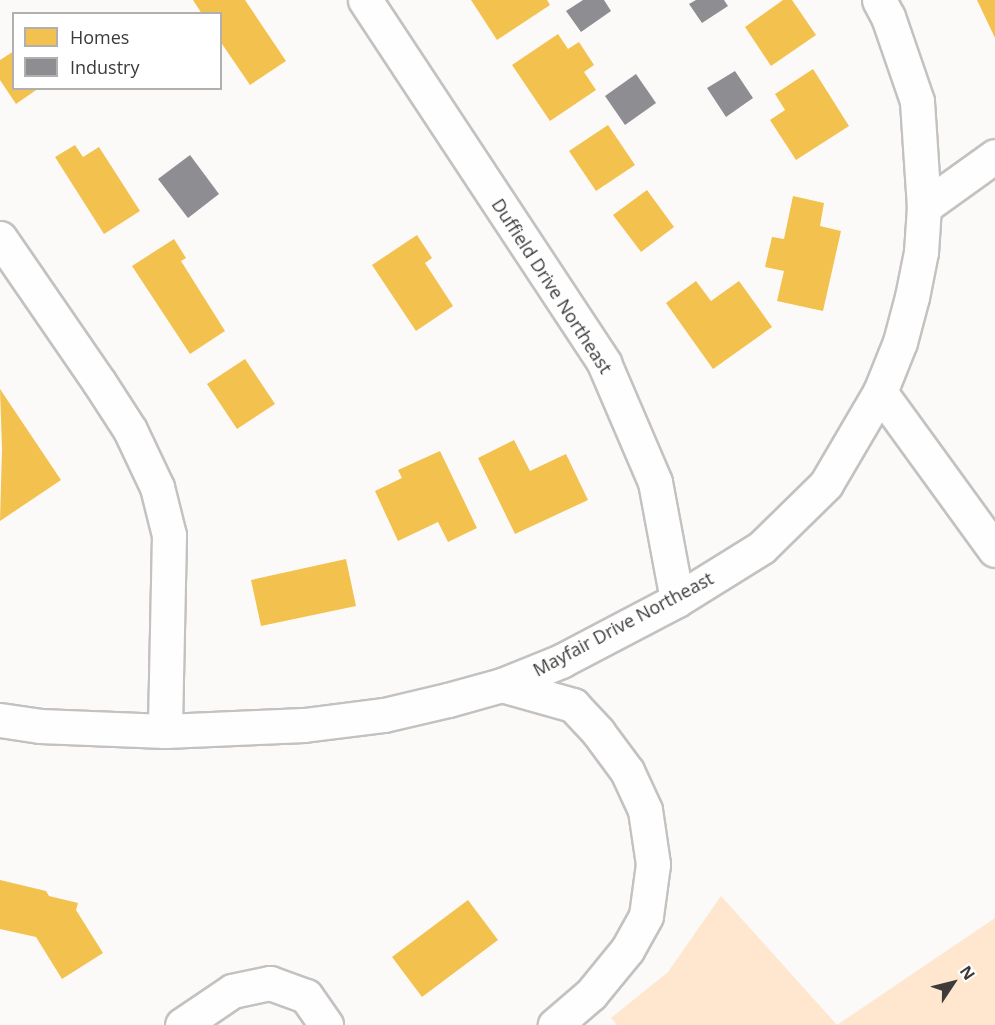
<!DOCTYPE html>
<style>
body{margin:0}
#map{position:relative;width:995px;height:1025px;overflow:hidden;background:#fcfaf8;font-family:"Open Sans",sans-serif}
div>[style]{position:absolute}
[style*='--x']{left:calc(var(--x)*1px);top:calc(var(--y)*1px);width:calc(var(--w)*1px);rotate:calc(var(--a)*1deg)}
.green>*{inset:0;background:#fee6cf}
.homes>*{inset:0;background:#f2c14e}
.industry>*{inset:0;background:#8d8d92}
.roads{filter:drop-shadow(2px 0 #c4c2c0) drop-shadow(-2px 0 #c4c2c0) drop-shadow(0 2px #c4c2c0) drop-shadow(0 -2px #c4c2c0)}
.minor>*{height:33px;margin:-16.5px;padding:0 16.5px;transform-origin:16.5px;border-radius:16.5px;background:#fffefe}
span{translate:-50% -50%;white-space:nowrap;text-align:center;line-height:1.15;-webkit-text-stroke:6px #fff;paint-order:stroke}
.street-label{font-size:18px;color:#3d3a38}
.legend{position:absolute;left:12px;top:12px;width:210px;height:78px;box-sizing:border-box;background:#fff;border:2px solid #b1b0af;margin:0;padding:8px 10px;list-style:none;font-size:18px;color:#3d3a38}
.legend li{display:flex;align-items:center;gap:12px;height:30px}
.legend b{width:30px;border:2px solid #b1b0af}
.north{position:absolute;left:923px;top:953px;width:60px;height:60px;-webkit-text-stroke:4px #fff;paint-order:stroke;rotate:55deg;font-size:16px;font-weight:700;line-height:24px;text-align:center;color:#3d3a38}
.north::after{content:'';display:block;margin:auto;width:21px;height:27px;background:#3d3a38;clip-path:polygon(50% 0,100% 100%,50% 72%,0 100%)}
</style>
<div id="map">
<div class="green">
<div style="clip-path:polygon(721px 896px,837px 1025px,995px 918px,995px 1025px,617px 1025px,611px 1018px,668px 972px)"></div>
</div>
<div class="homes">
<div style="clip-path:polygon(193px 0,245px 0,286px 61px,250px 85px,220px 41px,220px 14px,202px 14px)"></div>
<div style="clip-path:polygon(471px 0,547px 0,550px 5px,497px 40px)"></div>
<div style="clip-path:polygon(783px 0,792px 0,816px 35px,771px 66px,745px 27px)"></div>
<div style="clip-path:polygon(977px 0,995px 0,995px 38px)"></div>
<div style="clip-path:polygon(558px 34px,568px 49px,579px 42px,594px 65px,584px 72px,596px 90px,550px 121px,512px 65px)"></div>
<div style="clip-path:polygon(14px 51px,14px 88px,39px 88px,16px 104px,0 80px,0 60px)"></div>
<div style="clip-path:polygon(813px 69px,849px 126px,796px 160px,770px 120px,785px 110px,775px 94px)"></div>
<div style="clip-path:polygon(608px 125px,635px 165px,596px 191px,569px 151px)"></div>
<div style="clip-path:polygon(75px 145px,83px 157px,99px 147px,140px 211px,104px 234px,55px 157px)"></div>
<div style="clip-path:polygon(647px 190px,674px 227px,641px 252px,613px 215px)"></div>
<div style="clip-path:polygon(793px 196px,824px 203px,820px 226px,841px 231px,823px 311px,777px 301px,784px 271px,765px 267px,772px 237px,784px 239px)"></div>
<div style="clip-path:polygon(417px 235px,432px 258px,425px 263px,453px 306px,416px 331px,372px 265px)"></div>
<div style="clip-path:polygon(174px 239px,186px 258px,181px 261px,225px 331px,190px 354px,132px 266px)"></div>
<div style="clip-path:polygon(696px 281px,711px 301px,739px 281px,772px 327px,713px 369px,666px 303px)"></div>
<div style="clip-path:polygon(245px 359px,275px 404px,237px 429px,207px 384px)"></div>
<div style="clip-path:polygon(0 389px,61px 480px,0 521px,2px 449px)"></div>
<div style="clip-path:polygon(514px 440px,530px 471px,566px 454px,588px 500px,515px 534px,478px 458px)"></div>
<div style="clip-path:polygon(440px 451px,477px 528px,448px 542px,438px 522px,398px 541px,375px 491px,402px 478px,398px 470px)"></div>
<div style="clip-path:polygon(346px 559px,356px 606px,261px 626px,251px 580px)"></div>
<div style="clip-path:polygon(0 880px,46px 891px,49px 896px,78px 903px,76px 910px,103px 953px,62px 979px,36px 937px,0 929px)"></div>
<div style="clip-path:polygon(468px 900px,498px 940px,422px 997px,392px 957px)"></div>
</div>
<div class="industry">
<div style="clip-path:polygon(583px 0,604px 0,611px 11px,581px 32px,566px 11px)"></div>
<div style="clip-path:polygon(696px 0,724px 0,728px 6px,702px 23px,689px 4px)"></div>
<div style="clip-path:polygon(735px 71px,753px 98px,726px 117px,707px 88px)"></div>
<div style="clip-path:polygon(636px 74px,656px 103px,625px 125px,605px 96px)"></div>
<div style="clip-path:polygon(190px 155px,219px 194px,188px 218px,158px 179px)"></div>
</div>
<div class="roads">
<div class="minor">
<div style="--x:365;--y:0;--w:435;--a:56.6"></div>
<div style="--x:604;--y:363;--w:129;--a:66.8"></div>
<div style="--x:655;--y:482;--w:120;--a:79.4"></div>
<div style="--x:924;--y:207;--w:87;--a:-35.7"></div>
<div style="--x:0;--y:238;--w:175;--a:55.5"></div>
<div style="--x:99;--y:382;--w:57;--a:57.1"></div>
<div style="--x:130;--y:430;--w:63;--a:64.7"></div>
<div style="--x:157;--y:487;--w:49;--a:76"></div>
<div style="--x:169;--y:535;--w:196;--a:91.2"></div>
<div style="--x:880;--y:392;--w:195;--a:54"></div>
<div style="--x:502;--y:685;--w:74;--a:15.7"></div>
<div style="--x:573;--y:705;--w:37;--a:47"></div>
<div style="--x:598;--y:732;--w:49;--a:53.4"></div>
<div style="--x:627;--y:771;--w:43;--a:65.2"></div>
<div style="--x:645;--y:810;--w:55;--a:81.6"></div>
<div style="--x:653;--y:864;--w:52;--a:97.7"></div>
<div style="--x:646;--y:916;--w:39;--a:119"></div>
<div style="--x:627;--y:950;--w:57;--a:129.3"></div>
<div style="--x:591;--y:994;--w:48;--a:139.3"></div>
<div style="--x:0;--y:720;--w:40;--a:8.5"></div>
<div style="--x:40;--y:726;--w:125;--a:2.3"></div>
<div style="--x:165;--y:731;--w:139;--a:-2.5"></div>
<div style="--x:304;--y:725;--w:81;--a:-7.1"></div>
<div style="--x:384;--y:715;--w:66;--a:-13.2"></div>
<div style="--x:448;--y:700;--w:56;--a:-15.5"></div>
<div style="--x:502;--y:685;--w:64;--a:-22.1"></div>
<div style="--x:561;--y:661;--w:131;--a:-27.7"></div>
<div style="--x:677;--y:600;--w:100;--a:-31.9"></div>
<div style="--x:762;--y:547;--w:90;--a:-44.5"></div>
<div style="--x:826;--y:484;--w:107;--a:-59.6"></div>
<div style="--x:880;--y:392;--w:54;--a:-68.2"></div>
<div style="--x:900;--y:342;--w:47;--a:-75.1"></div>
<div style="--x:912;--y:297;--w:46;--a:-78.7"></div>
<div style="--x:921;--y:252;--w:45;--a:-86.2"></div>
<div style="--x:924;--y:207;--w:106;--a:-93.8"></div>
<div style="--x:917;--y:101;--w:89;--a:-109"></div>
<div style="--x:888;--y:17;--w:19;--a:-118"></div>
<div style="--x:182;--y:1025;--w:60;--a:-34.2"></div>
<div style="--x:232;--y:991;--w:39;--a:-12"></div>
<div style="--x:270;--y:983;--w:38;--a:20"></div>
<div style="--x:306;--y:996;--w:35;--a:55"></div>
</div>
</div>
<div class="street-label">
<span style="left:552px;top:286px;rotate:57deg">Duffield Drive Northeast</span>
<span style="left:623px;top:624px;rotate:-28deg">Mayfair Drive Northeast</span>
</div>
<ul class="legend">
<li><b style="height:16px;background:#f2c14e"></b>Homes</li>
<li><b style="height:16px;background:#8d8d92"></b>Industry</li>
</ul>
<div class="north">N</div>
</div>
